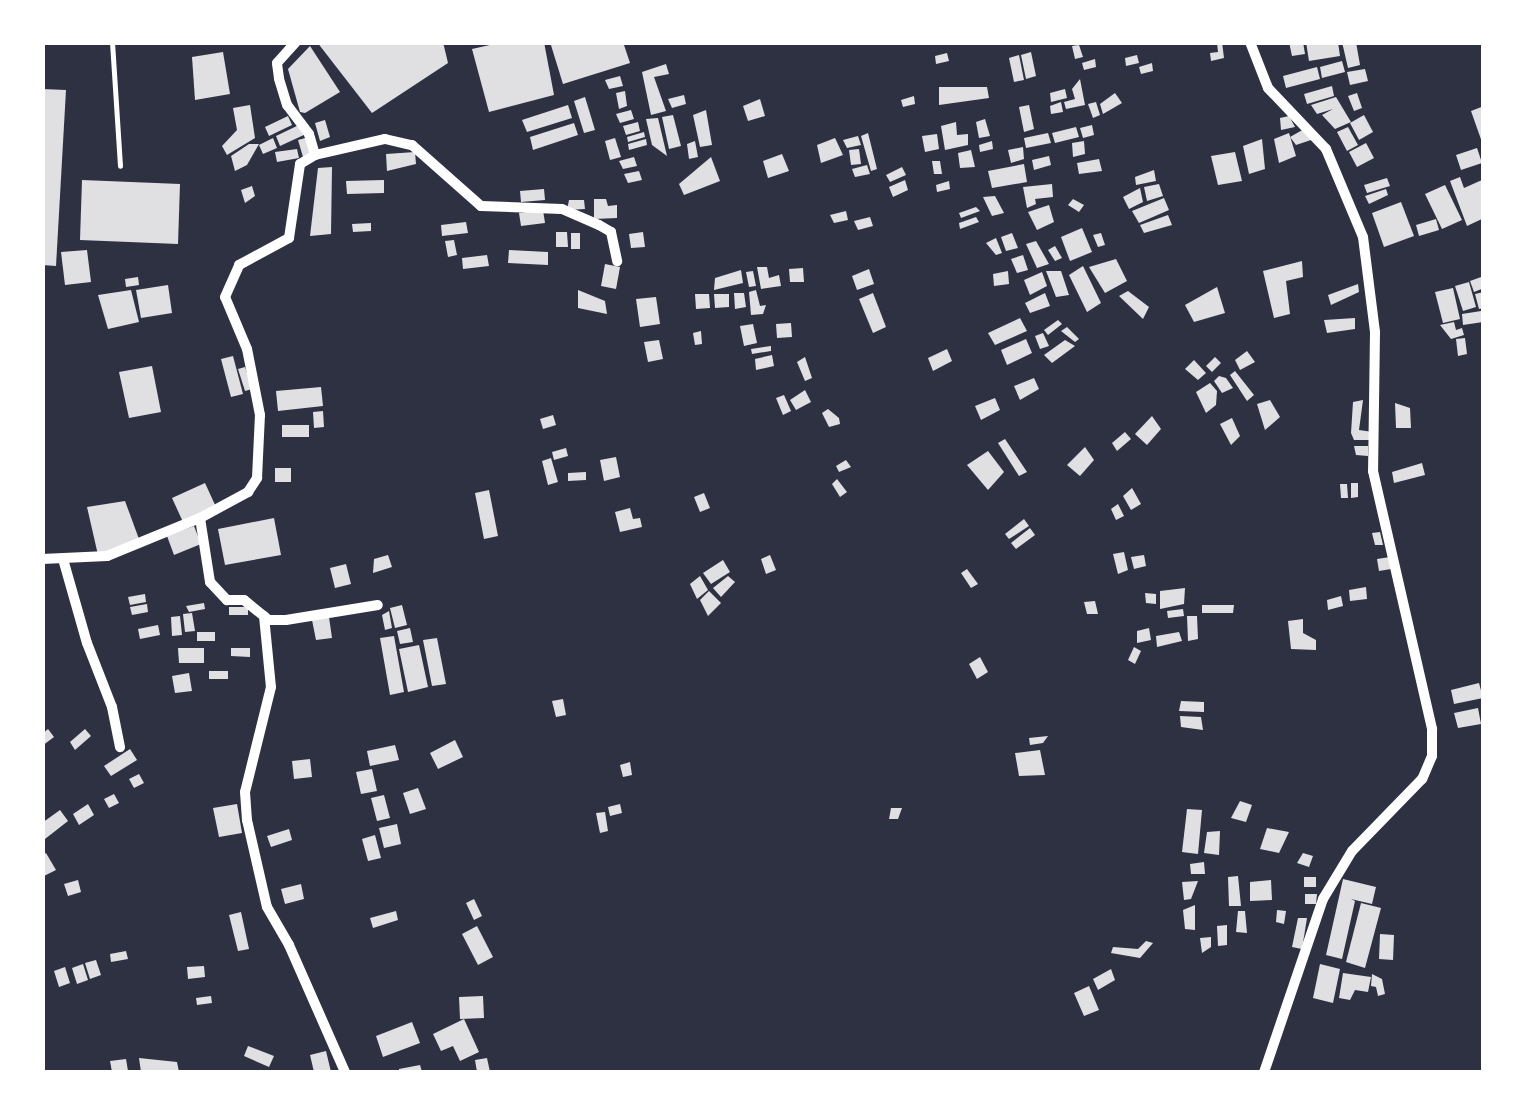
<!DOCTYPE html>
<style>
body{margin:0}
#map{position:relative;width:1526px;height:1115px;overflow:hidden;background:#2d3142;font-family:Montserrat,sans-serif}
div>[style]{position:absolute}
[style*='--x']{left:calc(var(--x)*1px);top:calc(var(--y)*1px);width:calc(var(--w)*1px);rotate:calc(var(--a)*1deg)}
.building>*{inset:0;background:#e0e0e3}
.service>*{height:5px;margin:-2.5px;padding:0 2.5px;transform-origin:2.5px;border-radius:2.5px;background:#fff}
.minor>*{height:10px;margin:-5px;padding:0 5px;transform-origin:5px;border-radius:5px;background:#fff}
span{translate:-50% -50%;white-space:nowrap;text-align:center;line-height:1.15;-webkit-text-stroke:10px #fff;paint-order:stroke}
.frame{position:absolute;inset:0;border:45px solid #fff;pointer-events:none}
</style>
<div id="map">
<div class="building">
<div style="clip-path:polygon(317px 42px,443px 42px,448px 63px,372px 113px)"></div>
<div style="clip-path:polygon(503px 42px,544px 42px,554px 95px,489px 112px,472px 49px)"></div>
<div style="clip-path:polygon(550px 42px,623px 42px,630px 63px,563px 84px)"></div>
<div style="clip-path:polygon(1222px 42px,1224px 58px,1211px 61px,1210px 53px,1218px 52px,1217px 43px)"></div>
<div style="clip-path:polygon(1289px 42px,1303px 42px,1305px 54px,1292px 56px)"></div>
<div style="clip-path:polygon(1306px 42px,1338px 42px,1340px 56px,1309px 61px)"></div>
<div style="clip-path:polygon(1342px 42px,1356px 42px,1360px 65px,1348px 68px)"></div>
<div style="clip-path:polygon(1079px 45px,1083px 57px,1075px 59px,1072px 46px)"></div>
<div style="clip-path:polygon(310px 46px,340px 92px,305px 113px,300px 112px,288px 69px)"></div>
<div style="clip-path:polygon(223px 52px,230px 94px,195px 100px,192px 57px)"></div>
<div style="clip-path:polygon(1031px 52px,1036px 76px,1026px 79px,1021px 55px)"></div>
<div style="clip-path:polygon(947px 53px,949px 61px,936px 64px,935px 56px)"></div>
<div style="clip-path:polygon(1019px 55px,1024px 80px,1014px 82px,1009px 58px)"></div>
<div style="clip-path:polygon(1137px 55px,1139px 63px,1126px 66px,1125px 58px)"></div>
<div style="clip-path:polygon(1095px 59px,1096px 67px,1084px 70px,1082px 63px)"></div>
<div style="clip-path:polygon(1342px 61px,1345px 72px,1322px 78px,1320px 67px)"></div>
<div style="clip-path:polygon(1152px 63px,1153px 71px,1141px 74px,1139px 67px)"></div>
<div style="clip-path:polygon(666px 64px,669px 74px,654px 77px,666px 111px,651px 115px,642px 72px)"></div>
<div style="clip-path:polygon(1317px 67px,1320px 79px,1286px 88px,1283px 76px)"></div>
<div style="clip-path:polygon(1365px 69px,1368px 81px,1350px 85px,1347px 72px)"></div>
<div style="clip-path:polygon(620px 76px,623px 86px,609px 89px,605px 80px)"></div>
<div style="clip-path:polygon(1080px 79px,1085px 105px,1066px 109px,1064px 102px,1075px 99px,1072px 89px)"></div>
<div style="clip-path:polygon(1332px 86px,1334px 96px,1307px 104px,1304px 94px)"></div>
<div style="clip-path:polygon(939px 87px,987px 87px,989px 98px,939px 105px)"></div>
<div style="clip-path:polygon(42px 89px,66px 90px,56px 266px,42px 265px)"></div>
<div style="clip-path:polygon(1065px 89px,1067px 98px,1051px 102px,1050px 93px)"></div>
<div style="clip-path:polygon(625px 91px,627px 106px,619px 109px,616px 93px)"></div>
<div style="clip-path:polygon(1115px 93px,1122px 103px,1103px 114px,1100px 104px)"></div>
<div style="clip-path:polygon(1357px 93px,1362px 108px,1354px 111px,1348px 96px)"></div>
<div style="clip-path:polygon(684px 95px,686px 104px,672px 108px,668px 99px)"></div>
<div style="clip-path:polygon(914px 96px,915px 104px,903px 107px,901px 100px)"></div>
<div style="clip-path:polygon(585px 97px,595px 130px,584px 133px,574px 101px)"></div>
<div style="clip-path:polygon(1336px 97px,1351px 122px,1335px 129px,1322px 115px,1333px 109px,1317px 114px,1311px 105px)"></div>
<div style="clip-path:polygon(760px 99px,765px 116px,748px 121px,743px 106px)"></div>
<div style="clip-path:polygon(1061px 102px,1063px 112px,1051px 114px,1050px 106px)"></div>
<div style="clip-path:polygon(1096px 102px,1100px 115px,1093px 118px,1088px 104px)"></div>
<div style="clip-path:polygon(250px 105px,255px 138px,227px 155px,222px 146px,237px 130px,233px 108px)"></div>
<div style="clip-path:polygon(568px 105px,572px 118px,527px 132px,522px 120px)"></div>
<div style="clip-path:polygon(1029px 105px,1034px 129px,1024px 132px,1019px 107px)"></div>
<div style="clip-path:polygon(1484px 106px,1484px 144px,1483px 145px,1471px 111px)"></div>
<div style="clip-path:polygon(631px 110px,634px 119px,620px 123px,616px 114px)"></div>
<div style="clip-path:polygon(706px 110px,712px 145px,700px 147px,693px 115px)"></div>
<div style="clip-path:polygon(673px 115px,681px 146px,669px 149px,662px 117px)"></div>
<div style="clip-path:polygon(1364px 115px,1373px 132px,1359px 140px,1350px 123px)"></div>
<div style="clip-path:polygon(288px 116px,292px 125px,269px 136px,265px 127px)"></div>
<div style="clip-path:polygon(1289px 116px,1295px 127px,1281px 130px,1280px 118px)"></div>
<div style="clip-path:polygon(658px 118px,667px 156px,652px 145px,646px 119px)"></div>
<div style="clip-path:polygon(985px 119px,990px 136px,979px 138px,976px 122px)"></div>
<div style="clip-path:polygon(325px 120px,330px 137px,320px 141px,315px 123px)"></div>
<div style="clip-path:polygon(638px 122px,640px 131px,626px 135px,623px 126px)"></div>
<div style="clip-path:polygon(956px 122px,957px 135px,968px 134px,968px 145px,945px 150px,941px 126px)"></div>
<div style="clip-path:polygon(574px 123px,578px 135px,533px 150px,530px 137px)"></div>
<div style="clip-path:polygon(301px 124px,306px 134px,280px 146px,276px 136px)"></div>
<div style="clip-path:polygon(1092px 125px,1094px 135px,1083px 138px,1080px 128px)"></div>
<div style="clip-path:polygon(1076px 127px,1079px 137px,1055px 143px,1052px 133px)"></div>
<div style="clip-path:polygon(1348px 127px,1358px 145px,1347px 151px,1337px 132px)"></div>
<div style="clip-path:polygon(1306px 128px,1314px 139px,1296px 145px,1290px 137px)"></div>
<div style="clip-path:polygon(644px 132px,645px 137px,628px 142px,627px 137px)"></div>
<div style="clip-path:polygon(868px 133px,877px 169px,871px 171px,861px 136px)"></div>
<div style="clip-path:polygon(1048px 133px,1051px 143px,1026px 148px,1024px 138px)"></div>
<div style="clip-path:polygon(1289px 133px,1296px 156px,1279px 163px,1274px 139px)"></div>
<div style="clip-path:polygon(937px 134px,939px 149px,925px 152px,922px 136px)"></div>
<div style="clip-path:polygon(858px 136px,861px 145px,847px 148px,843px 140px)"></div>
<div style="clip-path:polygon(309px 137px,314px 154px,303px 157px,298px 140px)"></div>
<div style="clip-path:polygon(273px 138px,277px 148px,263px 154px,259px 145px)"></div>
<div style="clip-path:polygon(615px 138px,621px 157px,610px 160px,605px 141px)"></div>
<div style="clip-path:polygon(835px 138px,843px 155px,821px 163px,817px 145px)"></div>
<div style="clip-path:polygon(646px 139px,647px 145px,629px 150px,628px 144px)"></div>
<div style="clip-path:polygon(1262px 139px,1265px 169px,1249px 174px,1243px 146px)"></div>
<div style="clip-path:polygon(695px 141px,698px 157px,689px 159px,687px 144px)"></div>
<div style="clip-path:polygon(992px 141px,993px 149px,980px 152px,979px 145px)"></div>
<div style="clip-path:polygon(1084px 141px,1085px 154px,1073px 157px,1072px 143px)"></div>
<div style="clip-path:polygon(1366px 143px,1374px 158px,1357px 167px,1349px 152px)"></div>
<div style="clip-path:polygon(249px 144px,259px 144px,247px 165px,235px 171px,231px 156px)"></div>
<div style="clip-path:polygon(1023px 147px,1024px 159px,1011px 163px,1008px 150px)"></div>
<div style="clip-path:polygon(1477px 148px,1482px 163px,1461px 170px,1456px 155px)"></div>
<div style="clip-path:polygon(297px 149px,299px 158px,277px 162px,275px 152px)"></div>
<div style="clip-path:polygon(859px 149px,861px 164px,851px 165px,849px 150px)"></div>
<div style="clip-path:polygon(971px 150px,975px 167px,960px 168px,958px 153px)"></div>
<div style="clip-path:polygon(415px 152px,416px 164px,387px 171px,386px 154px)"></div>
<div style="clip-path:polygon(1235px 152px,1242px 181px,1218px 185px,1211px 156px)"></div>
<div style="clip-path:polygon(782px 154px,789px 171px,768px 178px,763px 161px)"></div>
<div style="clip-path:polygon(1049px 156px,1051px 165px,1034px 170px,1032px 160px)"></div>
<div style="clip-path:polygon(634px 157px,637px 166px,623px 169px,619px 161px)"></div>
<div style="clip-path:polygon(711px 157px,720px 181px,684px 195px,679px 184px)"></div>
<div style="clip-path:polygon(1099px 159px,1102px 171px,1079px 174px,1077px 163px)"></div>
<div style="clip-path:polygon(932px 161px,940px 161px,942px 174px,934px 174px)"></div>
<div style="clip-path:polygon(1024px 164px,1027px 182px,992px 188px,988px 171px)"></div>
<div style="clip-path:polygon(867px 165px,870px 174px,855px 177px,852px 169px)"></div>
<div style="clip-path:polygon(332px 167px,331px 234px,310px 236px,318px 168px)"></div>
<div style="clip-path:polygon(902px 167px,906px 175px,890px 182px,886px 175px)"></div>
<div style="clip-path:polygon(1154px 170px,1156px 181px,1136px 185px,1135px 177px)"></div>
<div style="clip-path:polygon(639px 171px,642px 180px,628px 183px,624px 174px)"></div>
<div style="clip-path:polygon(1460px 177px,1464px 188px,1482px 180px,1484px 183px,1484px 218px,1467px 226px,1450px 181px)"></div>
<div style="clip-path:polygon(1387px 178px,1390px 186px,1367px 193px,1364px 185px)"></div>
<div style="clip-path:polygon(82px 180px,180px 184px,178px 244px,80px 240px)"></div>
<div style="clip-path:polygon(384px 180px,384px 193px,347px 194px,346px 181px)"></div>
<div style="clip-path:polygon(905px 180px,908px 190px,893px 197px,889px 187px)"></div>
<div style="clip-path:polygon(949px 181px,950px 189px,937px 192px,936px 185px)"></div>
<div style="clip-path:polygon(1052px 184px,1053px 197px,1035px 199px,1036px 204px,1027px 208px,1023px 187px)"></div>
<div style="clip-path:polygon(1159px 184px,1163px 196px,1147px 201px,1144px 187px)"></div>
<div style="clip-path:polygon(1445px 185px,1462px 220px,1442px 229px,1425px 194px)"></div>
<div style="clip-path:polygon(252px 186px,255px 196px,245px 203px,241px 190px)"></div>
<div style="clip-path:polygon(1140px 188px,1143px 202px,1129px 209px,1123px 197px)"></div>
<div style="clip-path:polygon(544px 189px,545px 200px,521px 202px,520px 191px)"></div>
<div style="clip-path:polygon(1386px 189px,1388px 195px,1369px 204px,1365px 196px)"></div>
<div style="clip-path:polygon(995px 196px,1004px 213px,992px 216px,983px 197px)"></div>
<div style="clip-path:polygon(1164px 198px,1169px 210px,1139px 223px,1132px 211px)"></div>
<div style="clip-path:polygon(594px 199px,606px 199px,608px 206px,617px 205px,617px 218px,594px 219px)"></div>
<div style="clip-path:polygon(1073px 199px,1084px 205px,1079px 212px,1068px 205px)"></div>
<div style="clip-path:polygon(569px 200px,584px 200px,585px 209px,567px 210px)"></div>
<div style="clip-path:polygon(1401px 202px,1414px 236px,1384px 247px,1372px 213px)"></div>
<div style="clip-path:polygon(1049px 205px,1054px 222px,1037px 230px,1028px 212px)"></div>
<div style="clip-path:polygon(976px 207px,980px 211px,961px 218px,959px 213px)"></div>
<div style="clip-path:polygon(543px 210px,545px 223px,521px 226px,519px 213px)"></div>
<div style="clip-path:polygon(846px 211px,848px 220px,834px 223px,830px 215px)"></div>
<div style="clip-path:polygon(1168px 215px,1172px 225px,1144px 233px,1140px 225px)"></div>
<div style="clip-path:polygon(870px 217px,873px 226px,858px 230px,854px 221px)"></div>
<div style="clip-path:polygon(976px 217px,979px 222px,960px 229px,959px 223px)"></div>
<div style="clip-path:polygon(1436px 219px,1439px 230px,1419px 236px,1416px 225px)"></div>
<div style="clip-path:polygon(466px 222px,468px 233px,442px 236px,441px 225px)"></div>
<div style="clip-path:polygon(371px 223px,371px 231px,353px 232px,352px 224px)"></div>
<div style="clip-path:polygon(1082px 228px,1092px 252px,1070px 261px,1061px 237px)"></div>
<div style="clip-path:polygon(556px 232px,567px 232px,568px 247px,556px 247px)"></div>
<div style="clip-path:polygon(643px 232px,645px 247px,631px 248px,629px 234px)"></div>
<div style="clip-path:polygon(571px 233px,580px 233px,580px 249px,571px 249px)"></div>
<div style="clip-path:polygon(1012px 233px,1018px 248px,1006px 251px,1001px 237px)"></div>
<div style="clip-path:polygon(1101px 233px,1105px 245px,1098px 247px,1093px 235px)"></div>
<div style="clip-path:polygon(996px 238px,1002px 253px,996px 255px,986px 243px)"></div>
<div style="clip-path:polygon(454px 240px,457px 255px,448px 257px,445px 241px)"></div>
<div style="clip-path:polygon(1036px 241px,1049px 264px,1037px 268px,1026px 244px)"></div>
<div style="clip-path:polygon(1055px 246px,1062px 258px,1055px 261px,1048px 250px)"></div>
<div style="clip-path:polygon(87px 250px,91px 282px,65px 285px,61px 252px)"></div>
<div style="clip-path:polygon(509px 250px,548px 252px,548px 265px,508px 263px)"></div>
<div style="clip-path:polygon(487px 255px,489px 266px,463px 269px,462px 258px)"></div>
<div style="clip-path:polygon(1023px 255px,1028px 270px,1017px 273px,1011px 259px)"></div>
<div style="clip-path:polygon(1116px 259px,1127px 281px,1105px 293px,1089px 267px)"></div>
<div style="clip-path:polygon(1302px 261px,1303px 277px,1286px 281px,1290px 314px,1274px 318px,1263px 271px)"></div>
<div style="clip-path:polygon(605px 264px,620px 267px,616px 289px,601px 286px)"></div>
<div style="clip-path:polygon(1083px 266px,1101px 303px,1087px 312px,1069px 275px)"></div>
<div style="clip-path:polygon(757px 267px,767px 267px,769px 278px,779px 275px,781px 286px,761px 289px)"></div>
<div style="clip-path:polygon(803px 268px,804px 282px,790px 282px,789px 269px)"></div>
<div style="clip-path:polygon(869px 269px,874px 284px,857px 290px,852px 276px)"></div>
<div style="clip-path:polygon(741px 270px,743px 283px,714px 290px,715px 278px)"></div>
<div style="clip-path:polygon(753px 271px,756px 286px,749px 287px,746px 272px)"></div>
<div style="clip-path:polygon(1008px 271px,1009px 284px,994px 286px,993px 274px)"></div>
<div style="clip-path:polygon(1046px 271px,1061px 271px,1069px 295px,1056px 297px)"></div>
<div style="clip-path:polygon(1042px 272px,1047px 286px,1030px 295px,1024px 280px)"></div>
<div style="clip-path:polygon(1484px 276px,1484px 288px,1474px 292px,1470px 281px)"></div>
<div style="clip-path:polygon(138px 277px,139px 285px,126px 287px,125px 279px)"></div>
<div style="clip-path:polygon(1469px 282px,1476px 307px,1463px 311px,1455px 286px)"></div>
<div style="clip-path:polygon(1358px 284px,1359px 292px,1331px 305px,1328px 295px)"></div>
<div style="clip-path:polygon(168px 285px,172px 313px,141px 318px,136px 290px)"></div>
<div style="clip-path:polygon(1217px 287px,1225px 313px,1194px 322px,1185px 305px)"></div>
<div style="clip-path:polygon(1453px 288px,1460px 319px,1443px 323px,1435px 292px)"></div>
<div style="clip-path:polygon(131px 290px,139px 322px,108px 329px,98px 295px)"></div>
<div style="clip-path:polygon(578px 290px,605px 301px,607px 314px,578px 308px)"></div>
<div style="clip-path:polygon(756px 290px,760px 306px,766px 305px,763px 314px,751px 315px,749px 292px)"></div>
<div style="clip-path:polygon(1128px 291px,1149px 307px,1143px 319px,1119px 296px)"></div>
<div style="clip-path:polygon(1484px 292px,1484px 308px,1479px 309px,1475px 294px)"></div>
<div style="clip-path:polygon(734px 293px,744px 293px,746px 307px,735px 309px)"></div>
<div style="clip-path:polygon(873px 293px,886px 327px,873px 333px,859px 299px)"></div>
<div style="clip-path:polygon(1045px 293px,1050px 306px,1030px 313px,1025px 303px)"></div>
<div style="clip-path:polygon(695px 294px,709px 294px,710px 308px,696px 309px)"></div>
<div style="clip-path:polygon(714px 294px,729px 294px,729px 307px,715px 308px)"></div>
<div style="clip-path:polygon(656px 297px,660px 324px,640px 327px,636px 299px)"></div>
<div style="clip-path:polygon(1481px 311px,1483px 322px,1463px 325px,1462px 314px)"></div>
<div style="clip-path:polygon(1020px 318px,1027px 331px,995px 345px,988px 333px)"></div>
<div style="clip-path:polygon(1355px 318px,1355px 329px,1327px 333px,1324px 320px)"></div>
<div style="clip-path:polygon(1058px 320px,1062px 324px,1048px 335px,1044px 330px)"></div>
<div style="clip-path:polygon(1454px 322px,1456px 330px,1462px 328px,1464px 335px,1451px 339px,1440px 325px)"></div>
<div style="clip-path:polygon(791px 323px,792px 337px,777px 338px,776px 324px)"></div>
<div style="clip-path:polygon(753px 324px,757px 343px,744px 346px,740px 326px)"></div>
<div style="clip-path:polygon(1067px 327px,1079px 339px,1075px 342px,1061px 331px)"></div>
<div style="clip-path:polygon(701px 331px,702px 344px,695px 345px,693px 333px)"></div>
<div style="clip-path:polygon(1043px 333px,1049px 346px,1040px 349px,1035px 336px)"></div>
<div style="clip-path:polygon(1465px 338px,1467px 354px,1458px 356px,1456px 339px)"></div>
<div style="clip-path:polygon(1026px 339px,1032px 353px,1007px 365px,1001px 350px)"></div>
<div style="clip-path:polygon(659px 340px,663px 359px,648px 362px,644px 342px)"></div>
<div style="clip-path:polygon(1065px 340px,1075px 346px,1052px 363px,1044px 355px)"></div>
<div style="clip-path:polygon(771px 346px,771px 351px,752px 354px,751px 349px)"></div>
<div style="clip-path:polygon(947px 349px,952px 361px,933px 371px,928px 358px)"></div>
<div style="clip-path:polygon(1247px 351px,1255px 362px,1240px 370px,1235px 360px)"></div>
<div style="clip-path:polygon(772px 355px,774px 366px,756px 370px,755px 359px)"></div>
<div style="clip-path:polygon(233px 356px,243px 394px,231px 397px,221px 359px)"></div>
<div style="clip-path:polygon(805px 357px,812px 378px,805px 381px,797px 362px)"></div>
<div style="clip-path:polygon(1215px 357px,1221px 363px,1212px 372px,1206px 366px)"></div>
<div style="clip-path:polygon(1194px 360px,1206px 373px,1198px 380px,1185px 369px)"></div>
<div style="clip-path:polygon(152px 366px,161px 412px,129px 418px,119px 372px)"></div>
<div style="clip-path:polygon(245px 367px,252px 389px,245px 391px,238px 369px)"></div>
<div style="clip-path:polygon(1235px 371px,1254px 395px,1247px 401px,1230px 375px)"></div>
<div style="clip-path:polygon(1219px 376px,1226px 378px,1233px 388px,1222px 393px,1214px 381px)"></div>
<div style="clip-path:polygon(1034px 378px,1039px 389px,1020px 400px,1014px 386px)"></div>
<div style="clip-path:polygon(1210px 383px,1217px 391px,1216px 405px,1206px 413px,1196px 392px)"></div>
<div style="clip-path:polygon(321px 387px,323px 406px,278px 411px,276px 391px)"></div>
<div style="clip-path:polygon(805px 390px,811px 402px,796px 410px,790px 400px)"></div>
<div style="clip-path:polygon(784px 395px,791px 411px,783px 415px,776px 398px)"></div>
<div style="clip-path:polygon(995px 398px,1000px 410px,981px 420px,975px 406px)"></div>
<div style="clip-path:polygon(1270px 400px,1280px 417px,1265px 430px,1257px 404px)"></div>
<div style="clip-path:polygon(1363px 400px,1359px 430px,1373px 432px,1372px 440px,1354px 440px,1351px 433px,1353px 402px)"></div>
<div style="clip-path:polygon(1395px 403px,1410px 408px,1411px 428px,1396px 428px)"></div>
<div style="clip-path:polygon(828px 409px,839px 418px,840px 424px,829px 427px,822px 413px)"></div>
<div style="clip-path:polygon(323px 411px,324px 427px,314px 428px,313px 412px)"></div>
<div style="clip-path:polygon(553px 415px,556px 425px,543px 429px,540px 419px)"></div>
<div style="clip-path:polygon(1152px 416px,1161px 429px,1147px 445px,1135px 434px)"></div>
<div style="clip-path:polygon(1232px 418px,1240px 436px,1231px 445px,1220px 424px)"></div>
<div style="clip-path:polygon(282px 425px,309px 425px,309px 437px,282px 437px)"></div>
<div style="clip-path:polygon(1125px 432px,1131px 439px,1117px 451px,1112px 443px)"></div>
<div style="clip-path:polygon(1005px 439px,1027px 472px,1019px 476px,998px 443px)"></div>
<div style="clip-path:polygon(1354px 446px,1368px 446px,1368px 456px,1356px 455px)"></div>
<div style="clip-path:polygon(1085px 447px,1094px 460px,1080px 476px,1067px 465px)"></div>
<div style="clip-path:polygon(566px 448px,568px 456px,554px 460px,552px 452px)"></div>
<div style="clip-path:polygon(988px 451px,1004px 472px,988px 490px,967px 465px)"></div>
<div style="clip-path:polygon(616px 457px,620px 477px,604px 481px,600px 460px)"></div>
<div style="clip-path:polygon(551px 458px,558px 482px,548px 485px,542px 461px)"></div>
<div style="clip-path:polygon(846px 460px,851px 467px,839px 472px,836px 466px)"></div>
<div style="clip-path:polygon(1422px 463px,1425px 475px,1394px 483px,1392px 472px)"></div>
<div style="clip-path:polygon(275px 468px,291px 468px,291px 482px,275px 482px)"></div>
<div style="clip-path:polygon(586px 472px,586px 480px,568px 481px,568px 473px)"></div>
<div style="clip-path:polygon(837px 479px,847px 492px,840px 497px,832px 484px)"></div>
<div style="clip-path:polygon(205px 483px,216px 507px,183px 522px,172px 498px)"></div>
<div style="clip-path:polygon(1351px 483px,1358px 483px,1358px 497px,1351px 498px)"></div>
<div style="clip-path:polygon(1340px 484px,1347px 484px,1348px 498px,1341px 498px)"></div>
<div style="clip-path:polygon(1132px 488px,1141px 504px,1131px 510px,1123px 496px)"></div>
<div style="clip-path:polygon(489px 490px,498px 536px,484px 539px,475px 493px)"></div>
<div style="clip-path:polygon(704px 493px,710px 508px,700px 512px,694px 497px)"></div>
<div style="clip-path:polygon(125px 501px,139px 539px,98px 555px,87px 507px)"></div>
<div style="clip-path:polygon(1118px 504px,1124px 516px,1116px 520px,1111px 509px)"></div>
<div style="clip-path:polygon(630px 508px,633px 519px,640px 518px,642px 527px,620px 532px,615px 512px)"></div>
<div style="clip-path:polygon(274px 518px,281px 555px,225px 565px,218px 529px)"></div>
<div style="clip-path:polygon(1024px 519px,1029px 526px,1009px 539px,1005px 534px)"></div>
<div style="clip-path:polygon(194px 526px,201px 544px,174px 555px,167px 536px)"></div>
<div style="clip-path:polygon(1030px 528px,1035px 535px,1016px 549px,1011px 543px)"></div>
<div style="clip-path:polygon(1380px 532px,1383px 545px,1375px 545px,1372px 533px)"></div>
<div style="clip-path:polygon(1124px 552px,1128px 570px,1118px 574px,1113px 554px)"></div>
<div style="clip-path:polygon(388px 555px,392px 567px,373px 573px,374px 559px)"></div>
<div style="clip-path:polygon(770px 555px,776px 570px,766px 574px,761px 559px)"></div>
<div style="clip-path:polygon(1144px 555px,1146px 566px,1134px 569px,1131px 557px)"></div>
<div style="clip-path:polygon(1390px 557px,1391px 569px,1379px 571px,1377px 559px)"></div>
<div style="clip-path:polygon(723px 560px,730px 572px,711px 584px,703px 573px)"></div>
<div style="clip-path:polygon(346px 564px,351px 584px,335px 588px,330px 568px)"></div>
<div style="clip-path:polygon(967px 569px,978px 584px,971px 588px,961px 573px)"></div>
<div style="clip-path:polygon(700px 576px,708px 590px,697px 599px,690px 584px)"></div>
<div style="clip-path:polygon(728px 576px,735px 582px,721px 597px,713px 588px)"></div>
<div style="clip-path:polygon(1366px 587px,1367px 599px,1350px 601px,1349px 590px)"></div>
<div style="clip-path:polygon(1185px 588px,1184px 604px,1160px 609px,1160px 591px)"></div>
<div style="clip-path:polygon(709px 591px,721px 603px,708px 616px,700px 600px)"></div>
<div style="clip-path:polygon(1145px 593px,1156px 594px,1156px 604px,1146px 603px)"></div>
<div style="clip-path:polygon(145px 594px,146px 602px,130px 605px,128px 597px)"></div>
<div style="clip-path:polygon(1341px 596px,1343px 606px,1328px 610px,1327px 600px)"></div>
<div style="clip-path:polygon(1095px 601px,1098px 614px,1087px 614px,1084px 602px)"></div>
<div style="clip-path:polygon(204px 603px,205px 609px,189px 612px,186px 606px)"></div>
<div style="clip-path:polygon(147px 604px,148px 612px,132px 615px,130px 607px)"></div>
<div style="clip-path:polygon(402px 605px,407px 625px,395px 628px,390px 608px)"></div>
<div style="clip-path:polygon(1202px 605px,1234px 605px,1233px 613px,1202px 613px)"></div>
<div style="clip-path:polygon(229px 607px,248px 607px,248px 615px,229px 615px)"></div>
<div style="clip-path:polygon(1183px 609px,1184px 616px,1168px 618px,1167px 611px)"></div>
<div style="clip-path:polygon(389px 611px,392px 628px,385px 630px,382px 615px)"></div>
<div style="clip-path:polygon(192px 613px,195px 631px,185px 632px,183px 614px)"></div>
<div style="clip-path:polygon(180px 616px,182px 635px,172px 636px,171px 617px)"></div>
<div style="clip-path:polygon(1187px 616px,1197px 616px,1198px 639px,1188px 641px)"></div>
<div style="clip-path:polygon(329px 617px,332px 638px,316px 640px,312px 620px)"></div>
<div style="clip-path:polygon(1303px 619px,1303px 633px,1316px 640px,1316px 650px,1291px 649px,1288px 621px)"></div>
<div style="clip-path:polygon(158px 625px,160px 635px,140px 639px,138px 629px)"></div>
<div style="clip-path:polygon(410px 628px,413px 642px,400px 644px,397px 631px)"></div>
<div style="clip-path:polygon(1149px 628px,1151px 640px,1137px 643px,1137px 631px)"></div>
<div style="clip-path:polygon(197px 632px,215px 632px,215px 641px,197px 641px)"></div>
<div style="clip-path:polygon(1179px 632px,1182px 641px,1157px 647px,1156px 636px)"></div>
<div style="clip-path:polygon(394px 636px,404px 692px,390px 695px,380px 638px)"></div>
<div style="clip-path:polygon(437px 638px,446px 684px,432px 686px,423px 640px)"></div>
<div style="clip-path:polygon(419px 645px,428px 687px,408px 692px,399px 649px)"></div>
<div style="clip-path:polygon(1134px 647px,1141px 651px,1135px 664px,1128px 660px)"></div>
<div style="clip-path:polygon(178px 648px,204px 648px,204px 663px,179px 663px)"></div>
<div style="clip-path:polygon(231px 648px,250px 648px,250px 657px,231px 656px)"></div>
<div style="clip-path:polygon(980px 657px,988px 672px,977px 679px,969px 664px)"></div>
<div style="clip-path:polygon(209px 671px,228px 671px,228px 679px,209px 679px)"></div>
<div style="clip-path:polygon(189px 673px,192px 691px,175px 693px,172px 676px)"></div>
<div style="clip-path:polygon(1479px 683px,1483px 698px,1454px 704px,1451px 690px)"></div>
<div style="clip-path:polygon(563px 699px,566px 715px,556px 717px,552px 701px)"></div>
<div style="clip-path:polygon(1181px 701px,1204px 702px,1204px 712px,1179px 711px)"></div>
<div style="clip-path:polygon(1478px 708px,1481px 724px,1458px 728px,1454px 713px)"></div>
<div style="clip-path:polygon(1180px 716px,1201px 717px,1203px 730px,1181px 727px)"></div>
<div style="clip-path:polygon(48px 729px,54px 737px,42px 746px,42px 734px)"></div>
<div style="clip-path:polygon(85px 729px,91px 736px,75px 750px,70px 742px)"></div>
<div style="clip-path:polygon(1048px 736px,1043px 743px,1030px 745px,1029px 738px)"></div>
<div style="clip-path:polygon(455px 740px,463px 757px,438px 769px,430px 753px)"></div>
<div style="clip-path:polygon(395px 745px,399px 760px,370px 766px,367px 751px)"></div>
<div style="clip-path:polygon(130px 749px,137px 760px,111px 776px,104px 766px)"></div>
<div style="clip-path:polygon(1040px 750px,1045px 775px,1019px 776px,1015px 753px)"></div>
<div style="clip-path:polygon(310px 759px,312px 777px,294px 779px,292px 761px)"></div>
<div style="clip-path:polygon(630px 762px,632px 775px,623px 777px,620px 765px)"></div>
<div style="clip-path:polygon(372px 769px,377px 791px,361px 794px,356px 772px)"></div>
<div style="clip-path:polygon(139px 774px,144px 783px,134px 788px,129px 779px)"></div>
<div style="clip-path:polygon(418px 788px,426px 809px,410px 814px,403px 793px)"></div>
<div style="clip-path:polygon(114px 794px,119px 803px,109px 808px,104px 799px)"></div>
<div style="clip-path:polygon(384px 795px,390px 818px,377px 821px,371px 798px)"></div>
<div style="clip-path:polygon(1240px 801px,1252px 805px,1246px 822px,1231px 818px)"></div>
<div style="clip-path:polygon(88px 804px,94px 815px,79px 825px,73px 814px)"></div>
<div style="clip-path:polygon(237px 804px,242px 833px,219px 837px,213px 808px)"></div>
<div style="clip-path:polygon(620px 804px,622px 813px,610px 816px,608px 807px)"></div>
<div style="clip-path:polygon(891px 808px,902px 808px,898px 819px,889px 819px)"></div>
<div style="clip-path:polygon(1187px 809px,1202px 810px,1198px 854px,1182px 852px)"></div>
<div style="clip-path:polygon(60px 810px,68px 821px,45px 839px,42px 823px)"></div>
<div style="clip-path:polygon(605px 812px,608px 831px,600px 833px,596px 813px)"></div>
<div style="clip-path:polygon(397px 824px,401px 844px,384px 848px,379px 828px)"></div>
<div style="clip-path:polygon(1267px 828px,1289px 832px,1279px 853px,1260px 849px)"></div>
<div style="clip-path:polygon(289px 829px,292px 840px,271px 847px,267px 836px)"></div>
<div style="clip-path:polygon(1220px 831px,1219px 855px,1204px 853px,1207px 832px)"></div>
<div style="clip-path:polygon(375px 835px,381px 858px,368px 861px,362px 839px)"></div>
<div style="clip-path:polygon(46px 853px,56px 870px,42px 877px,42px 855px)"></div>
<div style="clip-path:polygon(1303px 853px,1313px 856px,1309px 867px,1297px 863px)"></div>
<div style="clip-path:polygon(1204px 862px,1205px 874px,1191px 874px,1190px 864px)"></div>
<div style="clip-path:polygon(1238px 876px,1241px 906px,1229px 906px,1228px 877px)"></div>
<div style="clip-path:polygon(1304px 877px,1316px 877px,1316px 887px,1304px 887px)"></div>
<div style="clip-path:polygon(1343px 879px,1376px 887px,1372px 904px,1351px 899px,1355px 901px,1342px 959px,1326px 955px)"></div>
<div style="clip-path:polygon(78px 880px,81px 892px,68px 896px,64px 884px)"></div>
<div style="clip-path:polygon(1271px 880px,1272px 900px,1250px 901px,1250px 882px)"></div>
<div style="clip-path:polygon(1198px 881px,1191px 899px,1184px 900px,1182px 882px)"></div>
<div style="clip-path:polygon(301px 884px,304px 899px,285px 904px,281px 889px)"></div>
<div style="clip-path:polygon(1305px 894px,1317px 894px,1316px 904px,1305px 904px)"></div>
<div style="clip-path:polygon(474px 899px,482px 916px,474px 920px,466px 903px)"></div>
<div style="clip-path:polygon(1361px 903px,1381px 908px,1365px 968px,1346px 962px)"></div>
<div style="clip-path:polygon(1195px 905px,1195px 930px,1185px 929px,1183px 910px)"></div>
<div style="clip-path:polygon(1277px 910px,1286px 911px,1284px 924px,1276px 922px)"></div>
<div style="clip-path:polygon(396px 911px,398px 920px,373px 928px,370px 918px)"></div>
<div style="clip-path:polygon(1238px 911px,1245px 911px,1247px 933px,1236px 932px)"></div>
<div style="clip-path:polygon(241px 912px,249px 949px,238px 951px,229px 915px)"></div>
<div style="clip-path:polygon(1298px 918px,1307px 918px,1302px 949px,1292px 947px)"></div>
<div style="clip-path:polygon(1227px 925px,1227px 945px,1218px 946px,1217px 926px)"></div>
<div style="clip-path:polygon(477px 926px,493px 957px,478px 965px,462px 934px)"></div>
<div style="clip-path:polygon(1380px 934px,1394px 935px,1393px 960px,1379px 959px)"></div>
<div style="clip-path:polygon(1211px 937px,1211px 947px,1202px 953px,1200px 938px)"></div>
<div style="clip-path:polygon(1146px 941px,1153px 943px,1140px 958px,1111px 953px,1113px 947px,1138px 949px)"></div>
<div style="clip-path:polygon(126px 951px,128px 959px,111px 962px,110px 954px)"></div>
<div style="clip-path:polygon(96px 960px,101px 975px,90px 979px,85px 963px)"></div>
<div style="clip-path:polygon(83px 964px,88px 980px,77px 984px,72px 968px)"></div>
<div style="clip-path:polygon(1320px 964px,1340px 969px,1333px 1003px,1313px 998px)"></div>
<div style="clip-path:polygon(204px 966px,205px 977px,188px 979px,187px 967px)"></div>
<div style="clip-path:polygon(65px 967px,70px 983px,59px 987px,54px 971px)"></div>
<div style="clip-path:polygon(1111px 969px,1115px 980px,1098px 990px,1093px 979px)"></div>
<div style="clip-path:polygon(1343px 973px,1371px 977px,1368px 992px,1355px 990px,1350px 1000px,1339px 998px)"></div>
<div style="clip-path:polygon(1372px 974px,1382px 979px,1385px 994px,1378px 996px,1376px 987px,1371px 986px)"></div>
<div style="clip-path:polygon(1089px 986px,1099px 1010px,1084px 1016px,1074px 993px)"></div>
<div style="clip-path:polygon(211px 996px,212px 1003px,197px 1005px,196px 998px)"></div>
<div style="clip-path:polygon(483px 996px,484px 1018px,460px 1019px,459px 997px)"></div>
<div style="clip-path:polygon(464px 1019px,479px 1052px,460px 1061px,453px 1046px,441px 1051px,433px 1034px)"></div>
<div style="clip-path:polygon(412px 1022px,420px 1043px,383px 1057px,376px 1036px)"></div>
<div style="clip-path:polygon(248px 1046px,274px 1056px,269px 1067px,244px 1056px)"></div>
<div style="clip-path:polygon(326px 1051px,331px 1072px,314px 1072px,310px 1055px)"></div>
<div style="clip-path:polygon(139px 1058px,177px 1062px,179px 1072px,141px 1072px)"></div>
<div style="clip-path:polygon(487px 1058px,490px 1072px,477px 1072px,475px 1060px)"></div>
<div style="clip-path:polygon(126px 1059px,128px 1071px,112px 1072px,110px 1061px)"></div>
<div style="clip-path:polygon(420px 1065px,422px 1072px,399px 1072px,399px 1069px)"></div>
</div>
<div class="service">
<div style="--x:112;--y:42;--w:124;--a:86.3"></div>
</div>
<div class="minor">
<div style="--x:1250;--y:42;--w:49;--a:68.6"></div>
<div style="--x:1268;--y:88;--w:84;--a:46.4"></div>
<div style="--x:1326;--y:149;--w:95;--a:67.2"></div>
<div style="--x:1363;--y:237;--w:96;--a:82.8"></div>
<div style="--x:1375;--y:332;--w:139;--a:90.8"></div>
<div style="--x:1373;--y:471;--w:265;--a:77.1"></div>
<div style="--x:1432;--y:729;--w:27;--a:90"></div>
<div style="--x:1432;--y:756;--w:25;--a:113"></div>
<div style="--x:1422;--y:779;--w:100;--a:134.2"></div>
<div style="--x:1352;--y:851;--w:56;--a:121.1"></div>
<div style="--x:1323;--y:899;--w:183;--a:108.8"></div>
<div style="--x:315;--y:155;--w:72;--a:-12.9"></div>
<div style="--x:385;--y:139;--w:28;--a:13"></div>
<div style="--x:412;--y:145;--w:92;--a:41.5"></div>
<div style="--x:481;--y:206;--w:81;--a:2.1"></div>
<div style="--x:562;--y:209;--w:40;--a:23.4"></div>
<div style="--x:599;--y:225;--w:14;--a:30"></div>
<div style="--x:611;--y:232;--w:30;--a:78"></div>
<div style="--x:200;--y:518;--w:65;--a:81.1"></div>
<div style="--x:210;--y:582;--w:25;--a:47"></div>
<div style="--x:227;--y:600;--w:17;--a:0"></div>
<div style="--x:244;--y:600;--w:32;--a:39"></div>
<div style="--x:269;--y:620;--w:17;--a:0"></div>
<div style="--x:286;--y:620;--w:93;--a:-9.3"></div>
<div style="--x:42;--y:559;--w:65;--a:-2.6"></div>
<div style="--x:107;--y:556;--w:100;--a:-22.2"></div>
<div style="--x:200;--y:518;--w:55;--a:-28.4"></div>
<div style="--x:248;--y:492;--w:17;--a:-57"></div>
<div style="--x:257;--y:478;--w:63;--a:-87.3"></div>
<div style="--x:260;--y:415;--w:67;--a:-101.1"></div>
<div style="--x:247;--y:349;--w:56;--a:-112.9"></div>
<div style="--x:225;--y:297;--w:35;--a:-66"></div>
<div style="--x:239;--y:265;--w:57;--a:-28.4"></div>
<div style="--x:289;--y:238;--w:75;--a:-81.5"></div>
<div style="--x:300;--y:164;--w:17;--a:-31"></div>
<div style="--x:315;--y:155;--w:22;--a:-106"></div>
<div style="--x:309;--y:134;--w:36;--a:-127"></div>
<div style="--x:287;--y:105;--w:28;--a:-107"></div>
<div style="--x:279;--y:78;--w:15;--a:-98"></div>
<div style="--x:277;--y:63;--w:28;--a:-48"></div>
<div style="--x:63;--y:559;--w:87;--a:74.1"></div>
<div style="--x:87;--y:643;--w:69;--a:68.7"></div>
<div style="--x:112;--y:707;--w:41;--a:78.7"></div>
<div style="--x:264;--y:616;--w:71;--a:84.4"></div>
<div style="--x:271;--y:687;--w:108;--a:103.9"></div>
<div style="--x:245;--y:792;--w:28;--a:86"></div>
<div style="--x:247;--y:820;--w:89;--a:77.1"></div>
<div style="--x:267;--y:907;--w:44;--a:59.9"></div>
<div style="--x:289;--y:945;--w:139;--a:66.2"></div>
</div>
<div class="frame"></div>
</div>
